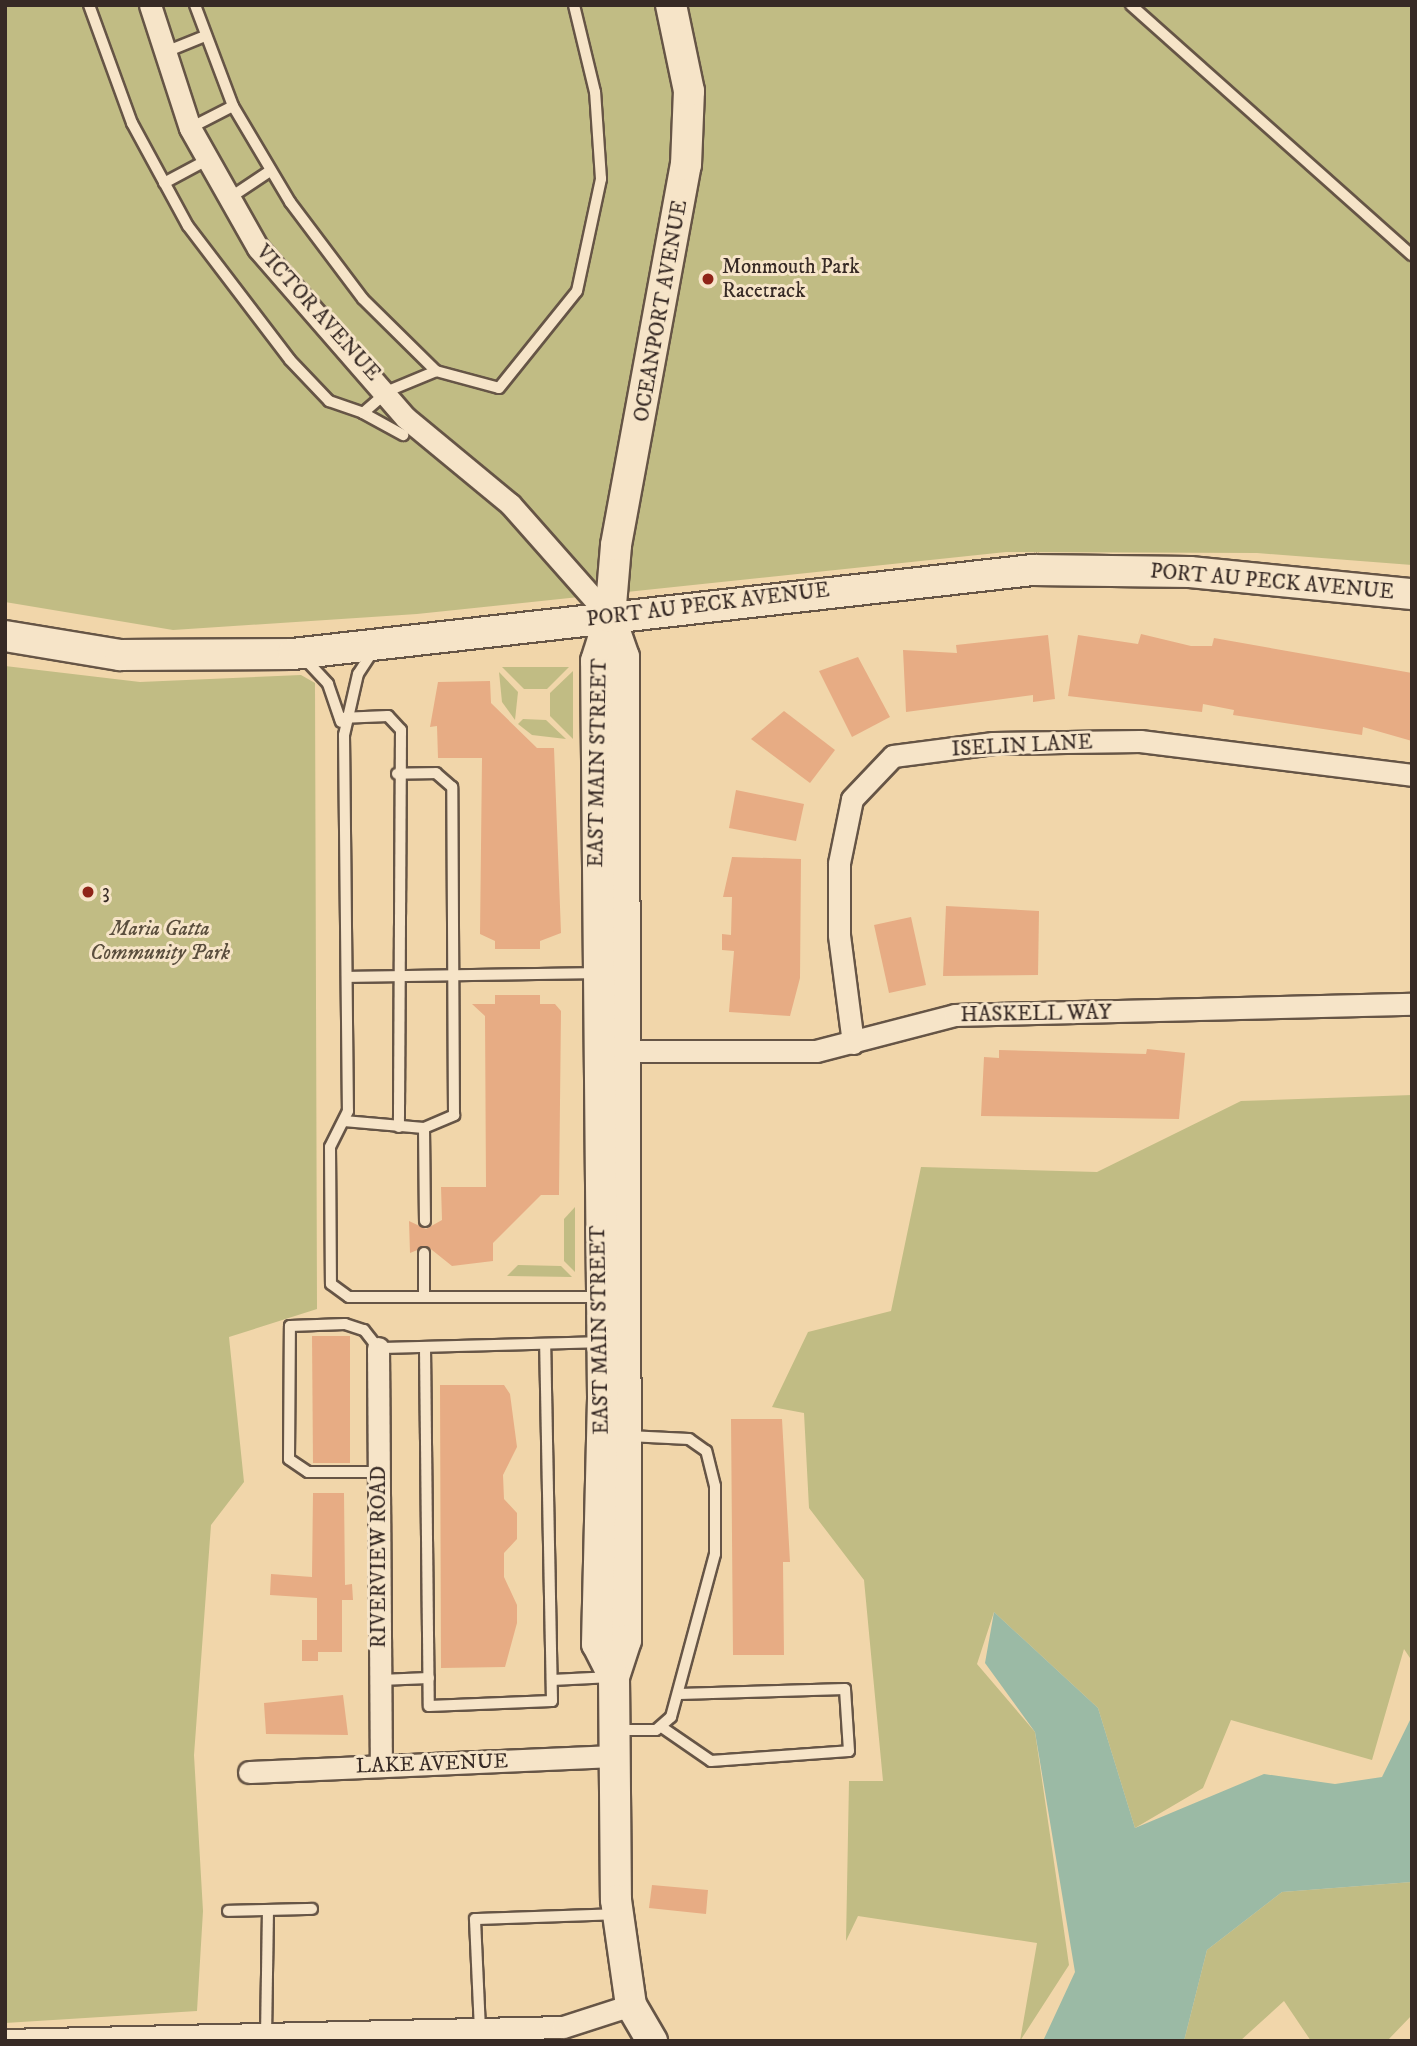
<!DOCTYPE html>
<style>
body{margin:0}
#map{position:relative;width:1417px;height:2046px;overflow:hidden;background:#f1d6aa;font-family:"IM FELL DW Pica",serif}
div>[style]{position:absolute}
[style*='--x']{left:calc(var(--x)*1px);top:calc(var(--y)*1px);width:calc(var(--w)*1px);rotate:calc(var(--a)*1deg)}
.green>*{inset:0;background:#c1bc84}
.water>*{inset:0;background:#9bbaa5}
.building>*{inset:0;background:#e7ac84}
.roads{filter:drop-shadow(2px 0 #665546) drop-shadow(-2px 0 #665546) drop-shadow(0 2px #665546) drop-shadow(0 -2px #665546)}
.lane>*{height:10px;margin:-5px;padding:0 5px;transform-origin:5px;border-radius:5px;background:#f6e4c8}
.street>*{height:21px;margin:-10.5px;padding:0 10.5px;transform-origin:10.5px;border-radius:10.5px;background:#f6e4c8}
.secondary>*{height:30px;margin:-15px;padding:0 15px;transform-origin:15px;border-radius:15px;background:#f6e4c8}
.dots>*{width:19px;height:19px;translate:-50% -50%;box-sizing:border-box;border:4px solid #f6e4c8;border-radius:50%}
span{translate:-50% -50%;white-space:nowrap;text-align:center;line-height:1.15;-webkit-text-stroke:6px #f6e4c8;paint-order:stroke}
.poi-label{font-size:21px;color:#372a25}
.left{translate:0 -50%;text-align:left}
.street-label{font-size:21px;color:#372a25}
.park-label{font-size:21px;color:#5a4e3d;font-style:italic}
.frame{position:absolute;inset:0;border:7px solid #372a25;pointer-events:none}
</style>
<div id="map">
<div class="green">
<div style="clip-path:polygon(5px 5px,1412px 5px,1412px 565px,1257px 553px,1006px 552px,417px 614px,173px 630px,5px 602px)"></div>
<div style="clip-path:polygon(5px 666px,140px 682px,301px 675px,315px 683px,317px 1309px,229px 1337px,244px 1482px,211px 1525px,194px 1755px,203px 1911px,197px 2011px,5px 2023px)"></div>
<div style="clip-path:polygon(502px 667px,569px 667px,547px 689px,524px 689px)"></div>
<div style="clip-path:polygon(573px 671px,573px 739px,550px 716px,550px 693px)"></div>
<div style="clip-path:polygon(499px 672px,518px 692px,515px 720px,502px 702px)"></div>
<div style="clip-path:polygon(523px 719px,546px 720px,566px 739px,532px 735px,518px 724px)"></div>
<div style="clip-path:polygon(1412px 1095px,1412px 1661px,1404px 1649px,1372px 1760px,1231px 1720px,1203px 1788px,1135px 1828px,1098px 1708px,994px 1612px,977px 1664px,1035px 1732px,1069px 1965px,1020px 2041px,1037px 1943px,858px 1916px,846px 1941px,849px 1781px,883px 1781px,864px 1580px,809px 1508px,804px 1413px,772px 1407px,808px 1332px,891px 1311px,921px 1167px,1097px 1172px,1241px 1101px)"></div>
<div style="clip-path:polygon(575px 1207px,575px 1272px,564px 1261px,564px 1219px)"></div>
<div style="clip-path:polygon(518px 1265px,561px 1266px,572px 1277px,507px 1276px)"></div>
<div style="clip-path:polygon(1412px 1882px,1412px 2015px,1387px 2041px,1311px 2041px,1284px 2001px,1240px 2041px,1184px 2041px,1207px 1950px,1282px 1892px)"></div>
</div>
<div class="water">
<div style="clip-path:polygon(994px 1612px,1098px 1708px,1135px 1828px,1264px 1774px,1335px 1784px,1382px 1777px,1412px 1716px,1412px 1882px,1282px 1892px,1207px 1950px,1184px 2041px,1043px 2041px,1075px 1972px,1035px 1732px,985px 1663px)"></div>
</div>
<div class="building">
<div style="clip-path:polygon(1141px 634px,1191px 646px,1212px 646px,1214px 638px,1412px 673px,1412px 741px,1363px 727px,1362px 735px,1233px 715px,1234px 710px,1203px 704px,1202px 712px,1068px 696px,1078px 635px,1138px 644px)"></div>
<div style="clip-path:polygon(1048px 635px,1055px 699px,1033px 702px,1033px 695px,906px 712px,903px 650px,957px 653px,956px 645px)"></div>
<div style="clip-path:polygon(858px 657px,890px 717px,852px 737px,819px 671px)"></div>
<div style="clip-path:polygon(490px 681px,491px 703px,537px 748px,554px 748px,561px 933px,540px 941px,540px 949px,495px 949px,495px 941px,480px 934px,482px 758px,438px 758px,437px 726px,430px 727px,438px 682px)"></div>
<div style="clip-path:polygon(784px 711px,835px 750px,810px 783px,751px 739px)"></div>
<div style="clip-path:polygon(736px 790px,804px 804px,796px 841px,729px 828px)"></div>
<div style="clip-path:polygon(732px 857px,801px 859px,800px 978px,790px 1016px,729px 1012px,734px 951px,722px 950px,722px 934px,731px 935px,732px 897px,723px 897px)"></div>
<div style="clip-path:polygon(946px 906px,1039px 911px,1038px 975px,943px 976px)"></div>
<div style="clip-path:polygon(911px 917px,926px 985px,889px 993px,874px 925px)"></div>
<div style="clip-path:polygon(495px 995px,540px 995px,540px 1004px,555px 1004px,561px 1011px,559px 1195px,541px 1195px,493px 1243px,493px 1261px,452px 1266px,427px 1246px,410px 1253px,409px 1221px,426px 1229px,442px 1220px,441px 1187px,486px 1187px,485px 1016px,472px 1004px,495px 1004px)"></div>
<div style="clip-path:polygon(1147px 1049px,1185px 1053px,1179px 1119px,981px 1116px,984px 1057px,999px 1058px,999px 1050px,1146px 1054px)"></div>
<div style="clip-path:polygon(312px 1336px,350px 1336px,350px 1463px,313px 1463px)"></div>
<div style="clip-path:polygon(440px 1385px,504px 1385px,510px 1394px,517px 1447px,503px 1475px,504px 1499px,517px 1513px,517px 1539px,504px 1553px,504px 1577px,517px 1605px,517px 1623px,505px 1667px,441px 1668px)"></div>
<div style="clip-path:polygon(731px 1419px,782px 1419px,790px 1562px,783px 1562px,784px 1655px,733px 1655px)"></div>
<div style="clip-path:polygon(313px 1493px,344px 1493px,345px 1585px,352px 1584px,353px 1600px,342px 1600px,342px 1652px,318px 1652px,318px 1661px,302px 1661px,302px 1640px,317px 1640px,317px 1598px,270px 1595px,271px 1574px,312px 1577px)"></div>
<div style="clip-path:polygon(343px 1695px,348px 1735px,266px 1734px,264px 1703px)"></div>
<div style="clip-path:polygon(652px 1885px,708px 1890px,706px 1914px,649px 1908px)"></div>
</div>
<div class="roads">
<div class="lane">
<div style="--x:89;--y:5;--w:126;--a:70"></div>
<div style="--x:132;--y:123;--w:117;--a:61.5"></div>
<div style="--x:188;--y:226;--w:168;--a:52.7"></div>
<div style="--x:290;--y:360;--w:57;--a:46.4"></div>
<div style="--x:329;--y:401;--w:36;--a:19"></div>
<div style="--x:363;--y:413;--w:33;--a:-41"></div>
<div style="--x:388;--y:391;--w:52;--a:-22.6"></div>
<div style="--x:436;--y:371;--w:65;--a:15.1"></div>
<div style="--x:499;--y:388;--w:124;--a:-51.2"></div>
<div style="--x:577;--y:291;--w:115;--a:-77.9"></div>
<div style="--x:601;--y:179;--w:87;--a:-93.9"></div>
<div style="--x:595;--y:92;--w:89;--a:-103.6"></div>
<div style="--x:195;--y:5;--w:108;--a:69.4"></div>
<div style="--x:233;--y:106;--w:112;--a:59.3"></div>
<div style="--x:290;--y:202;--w:121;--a:53"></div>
<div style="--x:363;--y:299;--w:103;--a:44.6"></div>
<div style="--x:1131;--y:5;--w:376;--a:41.7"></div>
<div style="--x:163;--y:53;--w:45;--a:-22"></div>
<div style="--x:190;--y:128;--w:48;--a:-27.1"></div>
<div style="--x:164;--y:183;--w:49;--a:-28.1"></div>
<div style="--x:228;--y:199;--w:50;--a:-33.7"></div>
<div style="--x:363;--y:413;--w:46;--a:28.8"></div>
<div style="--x:373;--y:651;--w:27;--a:123"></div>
<div style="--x:358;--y:674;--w:63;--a:102.9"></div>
<div style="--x:344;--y:735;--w:376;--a:89.4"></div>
<div style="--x:348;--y:1111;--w:40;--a:116.6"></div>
<div style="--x:330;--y:1147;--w:137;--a:89.6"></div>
<div style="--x:331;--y:1284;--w:22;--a:36"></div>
<div style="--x:349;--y:1297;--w:251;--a:0"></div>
<div style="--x:305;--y:659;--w:34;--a:47"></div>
<div style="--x:328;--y:684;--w:40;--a:71.1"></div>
<div style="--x:340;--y:718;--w:48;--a:-2.4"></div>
<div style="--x:388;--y:716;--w:19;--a:47"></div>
<div style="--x:401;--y:730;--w:397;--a:90.3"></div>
<div style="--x:347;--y:977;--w:250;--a:-0.9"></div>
<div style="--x:344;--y:1121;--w:80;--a:5"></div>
<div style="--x:424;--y:1128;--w:33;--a:-23"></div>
<div style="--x:454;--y:1115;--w:328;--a:-90.3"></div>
<div style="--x:452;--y:787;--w:21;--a:-139"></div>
<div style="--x:436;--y:773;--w:39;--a:179"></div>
<div style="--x:424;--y:1128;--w:93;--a:89.4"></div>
<div style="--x:424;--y:1253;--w:43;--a:90"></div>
<div style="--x:425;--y:1347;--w:359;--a:89.4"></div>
<div style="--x:429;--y:1706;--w:123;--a:-2.3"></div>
<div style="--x:552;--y:1701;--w:356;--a:-91.1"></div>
<div style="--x:379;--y:1472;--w:71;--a:180"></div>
<div style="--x:308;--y:1472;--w:23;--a:-146"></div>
<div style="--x:289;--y:1459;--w:133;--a:-89.6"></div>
<div style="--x:290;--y:1326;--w:55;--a:-2.1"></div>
<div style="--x:345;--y:1324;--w:20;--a:18"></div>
<div style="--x:364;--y:1330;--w:23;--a:52"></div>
<div style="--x:378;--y:1348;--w:223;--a:-1.5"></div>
<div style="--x:380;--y:1680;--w:49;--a:-2.3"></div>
<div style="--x:552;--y:1680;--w:60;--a:-2.9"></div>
<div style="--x:663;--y:1728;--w:58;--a:34.5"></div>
<div style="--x:711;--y:1761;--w:138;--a:-4.1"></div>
<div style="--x:849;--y:1751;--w:62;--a:-93.7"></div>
<div style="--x:845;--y:1689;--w:166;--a:178.3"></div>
<div style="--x:616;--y:1730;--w:40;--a:0"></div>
<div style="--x:656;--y:1730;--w:20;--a:-41"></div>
<div style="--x:671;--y:1717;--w:169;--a:-74.9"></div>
<div style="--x:715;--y:1554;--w:68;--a:-90"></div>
<div style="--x:715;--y:1486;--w:36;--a:-104"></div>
<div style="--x:706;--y:1451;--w:21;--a:-145"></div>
<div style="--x:689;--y:1439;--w:61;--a:-177.2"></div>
<div style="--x:228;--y:1911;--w:84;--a:-1.4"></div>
<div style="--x:480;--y:2030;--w:111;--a:-92.6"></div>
<div style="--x:475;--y:1919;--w:141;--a:-2"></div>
<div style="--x:266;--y:2037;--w:127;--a:-89.1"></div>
</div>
<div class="street">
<div style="--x:150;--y:5;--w:129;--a:72"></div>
<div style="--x:190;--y:128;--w:138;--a:60.5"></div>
<div style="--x:258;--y:248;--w:225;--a:49"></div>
<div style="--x:406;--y:418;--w:135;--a:39.6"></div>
<div style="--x:510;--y:504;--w:151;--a:48.5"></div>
<div style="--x:853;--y:1043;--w:109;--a:-97.4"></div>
<div style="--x:839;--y:935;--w:72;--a:-90"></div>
<div style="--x:839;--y:863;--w:65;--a:-78.5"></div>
<div style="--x:852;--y:799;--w:59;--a:-46.4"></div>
<div style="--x:893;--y:756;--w:101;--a:-7.4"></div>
<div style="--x:993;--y:743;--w:147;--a:-0.8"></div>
<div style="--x:1140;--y:741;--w:274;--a:7.1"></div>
<div style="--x:622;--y:1051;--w:194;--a:0"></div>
<div style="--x:816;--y:1051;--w:144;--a:-14.5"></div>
<div style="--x:955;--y:1015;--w:457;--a:-1.4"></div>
<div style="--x:378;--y:1348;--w:418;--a:89.6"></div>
<div style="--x:249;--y:1772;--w:366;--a:-2.5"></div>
<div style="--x:5;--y:2040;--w:558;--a:-1.33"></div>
<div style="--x:563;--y:2027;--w:71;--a:-17.9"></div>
</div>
<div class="secondary">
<div style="--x:610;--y:617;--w:42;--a:70.7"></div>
<div style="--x:624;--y:657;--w:983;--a:89.88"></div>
<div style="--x:626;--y:1640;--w:39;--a:108"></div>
<div style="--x:614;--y:1677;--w:223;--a:89.5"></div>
<div style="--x:616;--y:1900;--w:106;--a:81.9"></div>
<div style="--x:631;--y:2005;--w:42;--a:59.7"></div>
<div style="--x:5;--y:636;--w:117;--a:9.4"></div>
<div style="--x:120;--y:655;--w:173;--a:-0.3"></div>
<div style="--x:293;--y:654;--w:745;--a:-6.48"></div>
<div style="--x:1033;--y:570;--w:157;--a:0.7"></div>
<div style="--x:1190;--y:572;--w:223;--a:5.7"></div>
<div style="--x:614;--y:1677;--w:37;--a:-117"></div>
<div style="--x:597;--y:1644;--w:247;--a:-88.6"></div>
<div style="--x:603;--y:1397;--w:736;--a:-90.54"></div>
<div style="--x:596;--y:661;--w:46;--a:-72.3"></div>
<div style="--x:610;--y:617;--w:72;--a:-85.2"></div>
<div style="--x:616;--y:545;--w:386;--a:-79.6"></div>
<div style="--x:686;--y:165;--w:74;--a:-87.7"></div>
<div style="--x:689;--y:91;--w:88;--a:-101.8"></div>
</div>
</div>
<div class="dots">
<div style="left:708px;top:279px;background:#8f2418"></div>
<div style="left:88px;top:892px;background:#8f2418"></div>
</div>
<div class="poi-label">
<span class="left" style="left:722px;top:279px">Monmouth Park<br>Racetrack</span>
<span class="left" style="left:102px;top:892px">3</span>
</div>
<div class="street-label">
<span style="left:661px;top:311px;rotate:-80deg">OCEANPORT AVENUE</span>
<span style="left:318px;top:313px;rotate:48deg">VICTOR AVENUE</span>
<span style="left:1272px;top:582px;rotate:5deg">PORT AU PECK AVENUE</span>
<span style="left:708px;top:605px;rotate:-7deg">PORT AU PECK AVENUE</span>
<span style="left:1022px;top:746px;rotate:-3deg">ISELIN LANE</span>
<span style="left:598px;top:763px;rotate:-89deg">EAST MAIN STREET</span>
<span style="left:1036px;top:1014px;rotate:-1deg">HASKELL WAY</span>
<span style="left:600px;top:1330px;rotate:-91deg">EAST MAIN STREET</span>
<span style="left:379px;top:1557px;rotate:-90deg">RIVERVIEW ROAD</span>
<span style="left:432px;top:1764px;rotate:-2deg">LAKE AVENUE</span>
</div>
<div class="park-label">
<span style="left:160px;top:941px">Maria Gatta<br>Community Park</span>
</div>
<div class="frame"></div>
</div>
